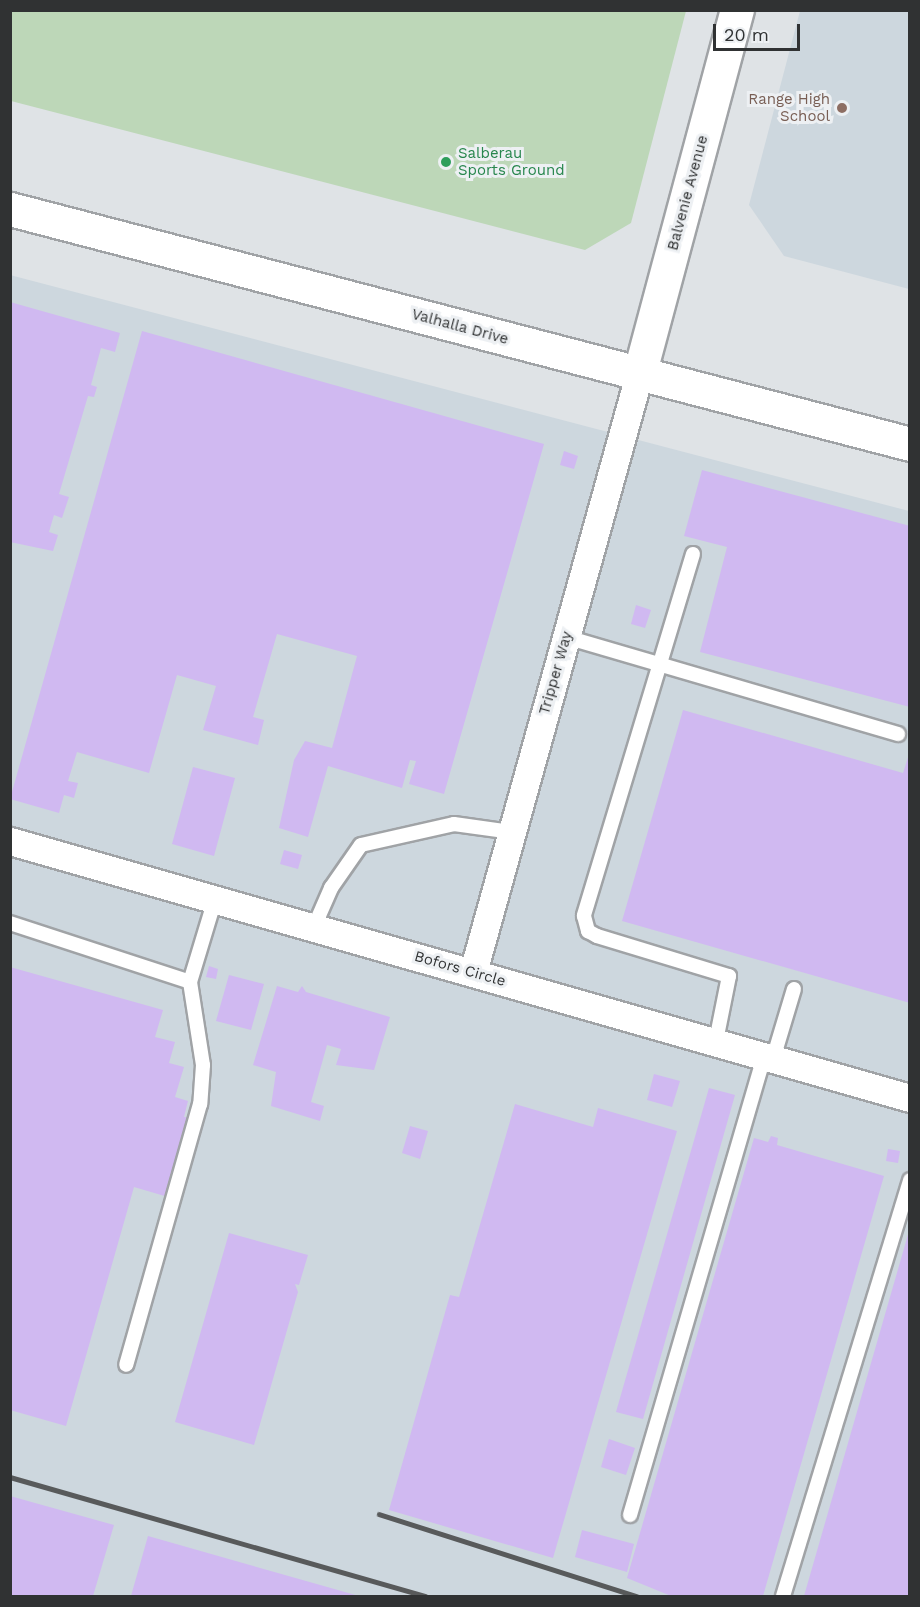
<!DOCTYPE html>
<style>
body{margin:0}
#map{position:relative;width:920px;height:1607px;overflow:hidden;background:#dfe3e6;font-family:"Work Sans",sans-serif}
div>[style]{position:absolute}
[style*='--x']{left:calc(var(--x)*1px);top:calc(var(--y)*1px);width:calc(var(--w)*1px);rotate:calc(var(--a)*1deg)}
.built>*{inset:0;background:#cdd7de}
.green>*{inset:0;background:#bdd7b8}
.building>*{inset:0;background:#d0b9f1}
.roads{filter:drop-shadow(2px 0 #a0a3a6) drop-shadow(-2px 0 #a0a3a6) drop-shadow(0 2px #a0a3a6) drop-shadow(0 -2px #a0a3a6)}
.service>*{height:14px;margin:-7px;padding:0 7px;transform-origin:7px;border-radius:7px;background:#fff}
.minor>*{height:27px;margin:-13.5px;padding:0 13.5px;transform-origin:13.5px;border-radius:13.5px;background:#fff}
.tertiary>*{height:33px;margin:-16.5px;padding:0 16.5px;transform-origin:16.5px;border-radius:16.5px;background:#fff}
.secondary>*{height:33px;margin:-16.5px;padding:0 16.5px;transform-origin:16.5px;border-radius:16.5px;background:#fff}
.rail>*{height:4.5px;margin:-2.25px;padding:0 2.25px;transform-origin:2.25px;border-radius:2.25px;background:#585a5b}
.dots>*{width:16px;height:16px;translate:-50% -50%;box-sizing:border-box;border:3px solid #edf0f3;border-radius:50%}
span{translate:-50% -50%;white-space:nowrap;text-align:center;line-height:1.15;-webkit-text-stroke:6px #edf0f3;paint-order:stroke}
.education-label{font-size:15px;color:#785e54}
.right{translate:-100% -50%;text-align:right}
.leisure-label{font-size:15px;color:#27864d}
.left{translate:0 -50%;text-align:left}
.street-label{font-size:15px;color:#303233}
.frame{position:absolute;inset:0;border:12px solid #303233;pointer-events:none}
.scale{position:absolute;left:713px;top:24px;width:87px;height:27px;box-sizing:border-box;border:3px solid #303233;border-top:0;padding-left:8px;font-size:18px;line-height:21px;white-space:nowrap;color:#303233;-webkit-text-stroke:4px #edf0f3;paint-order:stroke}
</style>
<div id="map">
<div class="built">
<div style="clip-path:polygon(800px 11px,909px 11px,909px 289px,784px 256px,749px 205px)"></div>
<div style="clip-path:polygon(10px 275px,909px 511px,909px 1596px,11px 1596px)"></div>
</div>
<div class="green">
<div style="clip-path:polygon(10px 11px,11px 10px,686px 11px,631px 223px,585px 250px,11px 101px)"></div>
</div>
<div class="building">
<div style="clip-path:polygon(10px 302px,120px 333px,115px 352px,101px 348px,91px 385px,97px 387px,94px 397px,88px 396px,59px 494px,69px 497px,62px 518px,54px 515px,49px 532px,58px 535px,53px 551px,10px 542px)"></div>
<div style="clip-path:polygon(142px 331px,544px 444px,444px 794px,409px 784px,416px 761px,410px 760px,402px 788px,328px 766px,308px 837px,279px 828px,294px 760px,305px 741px,332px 748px,357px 656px,277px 634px,253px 717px,264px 720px,258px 745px,203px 730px,216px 686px,177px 675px,149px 773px,77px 752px,68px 781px,78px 783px,74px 798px,64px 795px,59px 813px,10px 799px)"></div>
<div style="clip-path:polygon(564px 451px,578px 456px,574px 469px,560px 465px)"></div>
<div style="clip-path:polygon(702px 470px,910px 526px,910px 707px,700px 652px,727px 547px,684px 536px)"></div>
<div style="clip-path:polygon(636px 605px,651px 610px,645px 628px,631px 624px)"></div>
<div style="clip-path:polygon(683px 710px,903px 773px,910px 751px,910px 1003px,622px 921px)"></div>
<div style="clip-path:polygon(193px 767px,235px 778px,214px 856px,172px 844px)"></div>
<div style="clip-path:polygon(284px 850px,302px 855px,298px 869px,280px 864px)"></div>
<div style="clip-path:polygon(209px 966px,218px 969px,216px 979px,206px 977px)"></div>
<div style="clip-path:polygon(10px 967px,163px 1010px,155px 1037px,175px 1042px,169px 1063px,184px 1067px,175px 1097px,188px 1101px,184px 1117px,191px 1118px,168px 1197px,134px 1187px,66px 1426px,10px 1410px)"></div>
<div style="clip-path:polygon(229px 975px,264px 984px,251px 1030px,216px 1021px)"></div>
<div style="clip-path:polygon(277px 986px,298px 992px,302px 986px,306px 992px,390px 1017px,374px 1070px,336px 1065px,341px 1049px,327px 1045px,311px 1102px,324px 1106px,320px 1121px,271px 1106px,276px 1072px,253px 1065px)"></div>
<div style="clip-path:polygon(654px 1074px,680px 1081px,672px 1107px,647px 1100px)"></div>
<div style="clip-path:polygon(709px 1088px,735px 1095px,643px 1419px,616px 1412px)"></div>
<div style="clip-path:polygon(515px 1104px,593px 1127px,598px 1108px,677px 1131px,553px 1558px,389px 1510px,450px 1295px,459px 1297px)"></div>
<div style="clip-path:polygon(410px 1126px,428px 1131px,420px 1159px,402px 1153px)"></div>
<div style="clip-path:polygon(771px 1136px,778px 1138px,777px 1145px,884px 1176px,763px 1596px,671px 1596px,627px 1578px,754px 1138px,768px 1142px)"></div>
<div style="clip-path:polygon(888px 1149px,900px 1151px,898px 1163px,886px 1161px)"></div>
<div style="clip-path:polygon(909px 1231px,910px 1596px,804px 1596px)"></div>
<div style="clip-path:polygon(229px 1233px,308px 1255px,299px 1285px,295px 1284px,298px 1292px,254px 1445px,175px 1422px)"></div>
<div style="clip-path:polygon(609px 1439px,635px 1448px,626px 1475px,601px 1467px)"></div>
<div style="clip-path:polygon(10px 1496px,114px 1525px,93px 1596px,10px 1596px)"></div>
<div style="clip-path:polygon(582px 1530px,634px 1544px,627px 1572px,575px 1557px)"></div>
<div style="clip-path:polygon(148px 1536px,359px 1596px,131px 1596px)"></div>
</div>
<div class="roads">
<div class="service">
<div style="--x:693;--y:554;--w:378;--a:106.8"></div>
<div style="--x:584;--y:916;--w:16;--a:75"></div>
<div style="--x:588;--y:931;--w:10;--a:29"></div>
<div style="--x:597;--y:936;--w:138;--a:16.9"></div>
<div style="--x:729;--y:976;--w:66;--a:101.3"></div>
<div style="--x:566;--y:637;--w:346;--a:16.3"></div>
<div style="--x:10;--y:923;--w:189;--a:18.1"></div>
<div style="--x:190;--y:982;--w:84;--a:81.1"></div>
<div style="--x:203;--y:1065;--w:39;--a:94"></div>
<div style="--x:200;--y:1104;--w:271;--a:105.8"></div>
<div style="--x:314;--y:927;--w:43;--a:-66.4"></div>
<div style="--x:331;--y:888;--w:52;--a:-55.1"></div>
<div style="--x:361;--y:845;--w:95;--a:-12.7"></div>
<div style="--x:454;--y:824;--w:59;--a:7.9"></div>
<div style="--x:190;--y:982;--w:87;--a:-73.2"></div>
<div style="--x:773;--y:1059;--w:73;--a:-73.3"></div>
<div style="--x:630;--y:1515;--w:478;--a:-73.7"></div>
<div style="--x:783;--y:1596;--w:435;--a:-73"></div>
</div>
<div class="minor">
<div style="--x:10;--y:841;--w:936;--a:15.94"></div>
<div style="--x:473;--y:972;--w:620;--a:-74.46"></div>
</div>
<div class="tertiary">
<div style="--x:639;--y:375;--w:378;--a:-75"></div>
</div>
<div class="secondary">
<div style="--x:10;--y:209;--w:930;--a:14.63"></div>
</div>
</div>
<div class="rail">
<div style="--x:10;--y:1477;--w:432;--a:16"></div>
<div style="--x:379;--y:1514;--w:270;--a:17.7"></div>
</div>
<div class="dots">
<div style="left:842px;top:108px;background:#8d6e63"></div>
<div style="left:446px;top:162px;background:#2e9e5b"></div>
</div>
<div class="education-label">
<span class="right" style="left:830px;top:108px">Range High<br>School</span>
</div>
<div class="leisure-label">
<span class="left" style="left:458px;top:162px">Salberau<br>Sports Ground</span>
</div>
<div class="street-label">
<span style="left:688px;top:193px;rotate:-75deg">Balvenie Avenue</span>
<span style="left:460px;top:327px;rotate:15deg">Valhalla Drive</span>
<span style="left:556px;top:673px;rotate:-74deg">Tripper Way</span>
<span style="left:460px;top:969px;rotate:16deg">Bofors Circle</span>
</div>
<div class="frame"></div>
<div class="scale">20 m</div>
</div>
